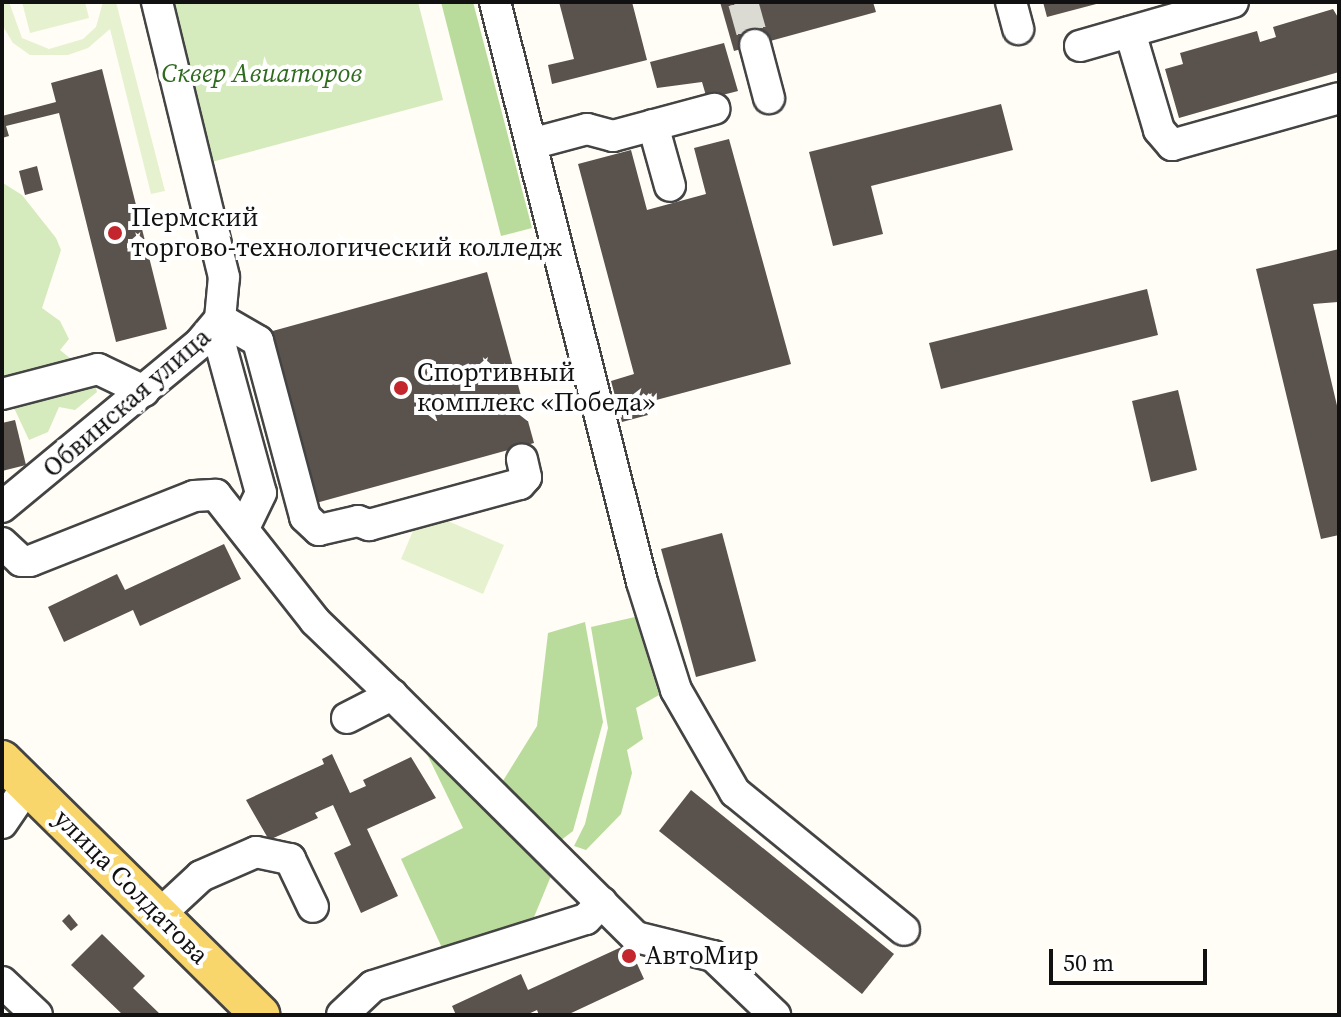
<!DOCTYPE html>
<meta charset="utf-8">
<style>
body{margin:0}
#map{position:relative;width:1341px;height:1017px;overflow:hidden;background:#fffdf5;font-family:"Source Serif 4",serif}
div>[style]{position:absolute}
[style*='--x']{left:calc(var(--x)*1px);top:calc(var(--y)*1px);width:calc(var(--w)*1px);rotate:calc(var(--a)*1deg)}
.green>*{inset:0;background:#d5ebbd}
.forest>*{inset:0;background:#b9dc9c}
.pitch>*{inset:0;background:#e6f2cf}
.building>*{inset:0;background:#5a524d}
.minor-tunnel>*{height:30px;margin-top:-15px;transform-origin:0;background:repeating-linear-gradient(90deg,#dbdad3 0 30px,transparent 0 45px)}
.roads{filter:drop-shadow(2px 0 #444) drop-shadow(-2px 0 #444) drop-shadow(0 2px #444) drop-shadow(0 -2px #444)}
.minor>*{height:30px;margin:-15px;padding:0 15px;transform-origin:15px;border-radius:15px;background:#fff}
.major>*{height:38px;margin:-19px;padding:0 19px;transform-origin:19px;border-radius:19px;background:#f9d66b}
.dots>*{width:22px;height:22px;translate:-50% -50%;box-sizing:border-box;border:4px solid #fff;border-radius:50%}
span{translate:-50% -50%;white-space:nowrap;text-align:center;line-height:1.15;-webkit-text-stroke:8px #fff;paint-order:stroke}
.park-label{font-size:26px;color:#2f6b1f;font-style:italic}
.poi-label{font-size:26px;color:#111}
.left{translate:0 -50%;text-align:left}
.street-label{font-size:26px;color:#111}
.frame{position:absolute;inset:0;border:4px solid #111;pointer-events:none}
.scale{position:absolute;left:1049px;top:949px;width:158px;height:36px;box-sizing:border-box;border:4px solid #111;border-top:0;padding-left:10px;font-size:24px;line-height:28px;white-space:nowrap;color:#111;-webkit-text-stroke:6px #fff;paint-order:stroke}
</style>
<div id="map">
<div class="green">
<div style="clip-path:polygon(168px 2px,418px 2px,443px 100px,208px 163px)"></div>
<div style="clip-path:polygon(3px 183px,22px 195px,56px 238px,61px 250px,42px 308px,60px 321px,69px 339px,60px 350px,93px 377px,97px 392px,75px 410px,59px 407px,48px 432px,29px 440px,15px 410px,2px 397px)"></div>
</div>
<div class="forest">
<div style="clip-path:polygon(441px 2px,473px 2px,532px 228px,501px 236px)"></div>
<div style="clip-path:polygon(635px 617px,659px 695px,636px 708px,643px 739px,627px 750px,632px 773px,621px 814px,586px 850px,574px 846px,585px 824px,608px 728px,591px 627px)"></div>
<div style="clip-path:polygon(585px 622px,603px 722px,573px 831px,556px 844px,501px 784px,537px 726px,548px 633px)"></div>
<div style="clip-path:polygon(443px 743px,558px 859px,534px 917px,443px 950px,401px 859px,463px 828px,426px 752px)"></div>
</div>
<div class="pitch">
<div style="clip-path:polygon(2px 2px,9px 2px,22px 38px,49px 49px,83px 39px,96px 27px,103px 2px,116px 2px,165px 191px,151px 194px,110px 29px,88px 48px,68px 55px,30px 55px,13px 43px,4px 28px)"></div>
<div style="clip-path:polygon(22px 2px,85px 2px,89px 18px,30px 33px)"></div>
<div style="clip-path:polygon(422px 510px,504px 545px,483px 594px,401px 559px)"></div>
</div>
<div class="building">
<div style="clip-path:polygon(559px 2px,632px 2px,647px 60px,552px 84px,548px 65px,574px 59px)"></div>
<div style="clip-path:polygon(720px 2px,873px 2px,876px 12px,734px 51px)"></div>
<div style="clip-path:polygon(1043px 2px,1100px 2px,1100px 3px,1047px 17px)"></div>
<div style="clip-path:polygon(1333px 9px,1339px 19px,1339px 72px,1179px 118px,1165px 69px,1183px 64px,1180px 53px,1257px 31px,1260px 42px,1276px 37px,1273px 27px)"></div>
<div style="clip-path:polygon(724px 43px,738px 91px,707px 99px,702px 82px,657px 88px,650px 62px)"></div>
<div style="clip-path:polygon(102px 69px,167px 329px,116px 342px,59px 113px,6px 126px,9px 136px,2px 138px,2px 116px,56px 102px,51px 83px)"></div>
<div style="clip-path:polygon(1001px 104px,1013px 150px,871px 186px,883px 234px,833px 246px,809px 152px)"></div>
<div style="clip-path:polygon(729px 139px,791px 364px,645px 403px,648px 415px,622px 422px,611px 381px,634px 374px,578px 164px,631px 150px,647px 210px,706px 194px,694px 148px)"></div>
<div style="clip-path:polygon(37px 166px,43px 190px,25px 195px,19px 171px)"></div>
<div style="clip-path:polygon(1339px 249px,1338px 302px,1313px 304px,1339px 414px,1339px 535px,1321px 539px,1256px 269px)"></div>
<div style="clip-path:polygon(487px 272px,534px 443px,316px 503px,269px 332px)"></div>
<div style="clip-path:polygon(1147px 289px,1158px 335px,941px 389px,929px 343px)"></div>
<div style="clip-path:polygon(1178px 390px,1197px 470px,1151px 482px,1132px 401px)"></div>
<div style="clip-path:polygon(15px 420px,26px 465px,2px 471px,2px 423px)"></div>
<div style="clip-path:polygon(722px 533px,756px 661px,696px 677px,661px 549px)"></div>
<div style="clip-path:polygon(224px 544px,241px 579px,140px 626px,133px 610px,64px 642px,48px 607px,117px 574px,125px 590px)"></div>
<div style="clip-path:polygon(332px 754px,350px 793px,366px 786px,363px 780px,411px 757px,436px 798px,367px 829px,398px 896px,361px 913px,334px 853px,351px 845px,333px 805px,315px 813px,318px 818px,269px 840px,246px 800px,324px 764px,322px 759px)"></div>
<div style="clip-path:polygon(691px 790px,894px 954px,862px 994px,659px 831px)"></div>
<div style="clip-path:polygon(69px 914px,78px 925px,71px 931px,62px 921px)"></div>
<div style="clip-path:polygon(102px 934px,145px 976px,133px 988px,161px 1015px,123px 1015px,71px 965px)"></div>
<div style="clip-path:polygon(628px 944px,644px 979px,567px 1015px,539px 1015px,537px 1010px,526px 1015px,456px 1015px,452px 1006px,521px 974px,528px 990px)"></div>
</div>
<div class="minor-tunnel">
<div style="--x:743;--y:2;--w:45;--a:74.4"></div>
</div>
<div class="roads">
<div class="minor">
<div style="--x:495;--y:2;--w:598;--a:75.78"></div>
<div style="--x:642;--y:582;--w:113;--a:72.5"></div>
<div style="--x:676;--y:690;--w:118;--a:60"></div>
<div style="--x:735;--y:792;--w:218;--a:39.2"></div>
<div style="--x:1011;--y:2;--w:28;--a:75"></div>
<div style="--x:1130;--y:32;--w:102;--a:73.5"></div>
<div style="--x:1159;--y:130;--w:20;--a:49"></div>
<div style="--x:1172;--y:145;--w:173;--a:-15.7"></div>
<div style="--x:755;--y:45;--w:55;--a:75.2"></div>
<div style="--x:1080;--y:46;--w:159;--a:-16"></div>
<div style="--x:653;--y:125;--w:63;--a:74.4"></div>
<div style="--x:531;--y:144;--w:58;--a:-15"></div>
<div style="--x:587;--y:129;--w:27;--a:15"></div>
<div style="--x:613;--y:136;--w:105;--a:-15"></div>
<div style="--x:220;--y:319;--w:44;--a:30.1"></div>
<div style="--x:258;--y:341;--w:182;--a:75"></div>
<div style="--x:305;--y:517;--w:19;--a:43"></div>
<div style="--x:319;--y:530;--w:40;--a:-13"></div>
<div style="--x:358;--y:521;--w:12;--a:20"></div>
<div style="--x:369;--y:525;--w:156;--a:-15.2"></div>
<div style="--x:520;--y:484;--w:9;--a:-49"></div>
<div style="--x:526;--y:477;--w:18;--a:-103"></div>
<div style="--x:209;--y:334;--w:18;--a:47"></div>
<div style="--x:221;--y:347;--w:151;--a:74.7"></div>
<div style="--x:261;--y:493;--w:39;--a:116"></div>
<div style="--x:2;--y:394;--w:99;--a:-14.6"></div>
<div style="--x:98;--y:369;--w:51;--a:25.6"></div>
<div style="--x:2;--y:507;--w:257;--a:-39.6"></div>
<div style="--x:200;--y:343;--w:31;--a:-50"></div>
<div style="--x:220;--y:319;--w:42;--a:-84.6"></div>
<div style="--x:224;--y:277;--w:283;--a:-103.7"></div>
<div style="--x:2;--y:543;--w:26;--a:43"></div>
<div style="--x:21;--y:561;--w:9;--a:0"></div>
<div style="--x:30;--y:561;--w:176;--a:-21.6"></div>
<div style="--x:194;--y:496;--w:22;--a:-3"></div>
<div style="--x:216;--y:495;--w:160;--a:51.8"></div>
<div style="--x:315;--y:621;--w:107;--a:43.9"></div>
<div style="--x:347;--y:718;--w:51;--a:-27.1"></div>
<div style="--x:392;--y:695;--w:344;--a:44.8"></div>
<div style="--x:636;--y:937;--w:79;--a:13.9"></div>
<div style="--x:713;--y:956;--w:86;--a:43.6"></div>
<div style="--x:2;--y:823;--w:46;--a:-55.6"></div>
<div style="--x:159;--y:915;--w:57;--a:-42.9"></div>
<div style="--x:201;--y:876;--w:60;--a:-23.6"></div>
<div style="--x:256;--y:852;--w:35;--a:12"></div>
<div style="--x:290;--y:859;--w:53;--a:64.4"></div>
<div style="--x:2;--y:982;--w:48;--a:43.3"></div>
<div style="--x:342;--y:1015;--w:42;--a:-43.1"></div>
<div style="--x:373;--y:986;--w:223;--a:-17.5"></div>
<div style="--x:586;--y:919;--w:23;--a:-47"></div>
</div>
<div class="major">
<div style="--x:2;--y:760;--w:363;--a:44.6"></div>
</div>
</div>
<div class="dots">
<div style="left:115px;top:233px;background:#c4262e"></div>
<div style="left:401px;top:388px;background:#c4262e"></div>
<div style="left:629px;top:956px;background:#c4262e"></div>
</div>
<div class="park-label">
<span style="left:262px;top:74px">Сквер Авиаторов</span>
</div>
<div class="poi-label">
<span class="left" style="left:131px;top:233px">Пермский<br>торгово-технологический колледж</span>
<span class="left" style="left:417px;top:388px">Спортивный<br>комплекс «Победа»</span>
<span class="left" style="left:645px;top:956px">АвтоМир</span>
</div>
<div class="street-label">
<span style="left:127px;top:403px;rotate:-41deg">Обвинская улица</span>
<span style="left:131px;top:887px;rotate:45deg">улица Солдатова</span>
</div>
<div class="frame"></div>
<div class="scale">50 m</div>
</div>
